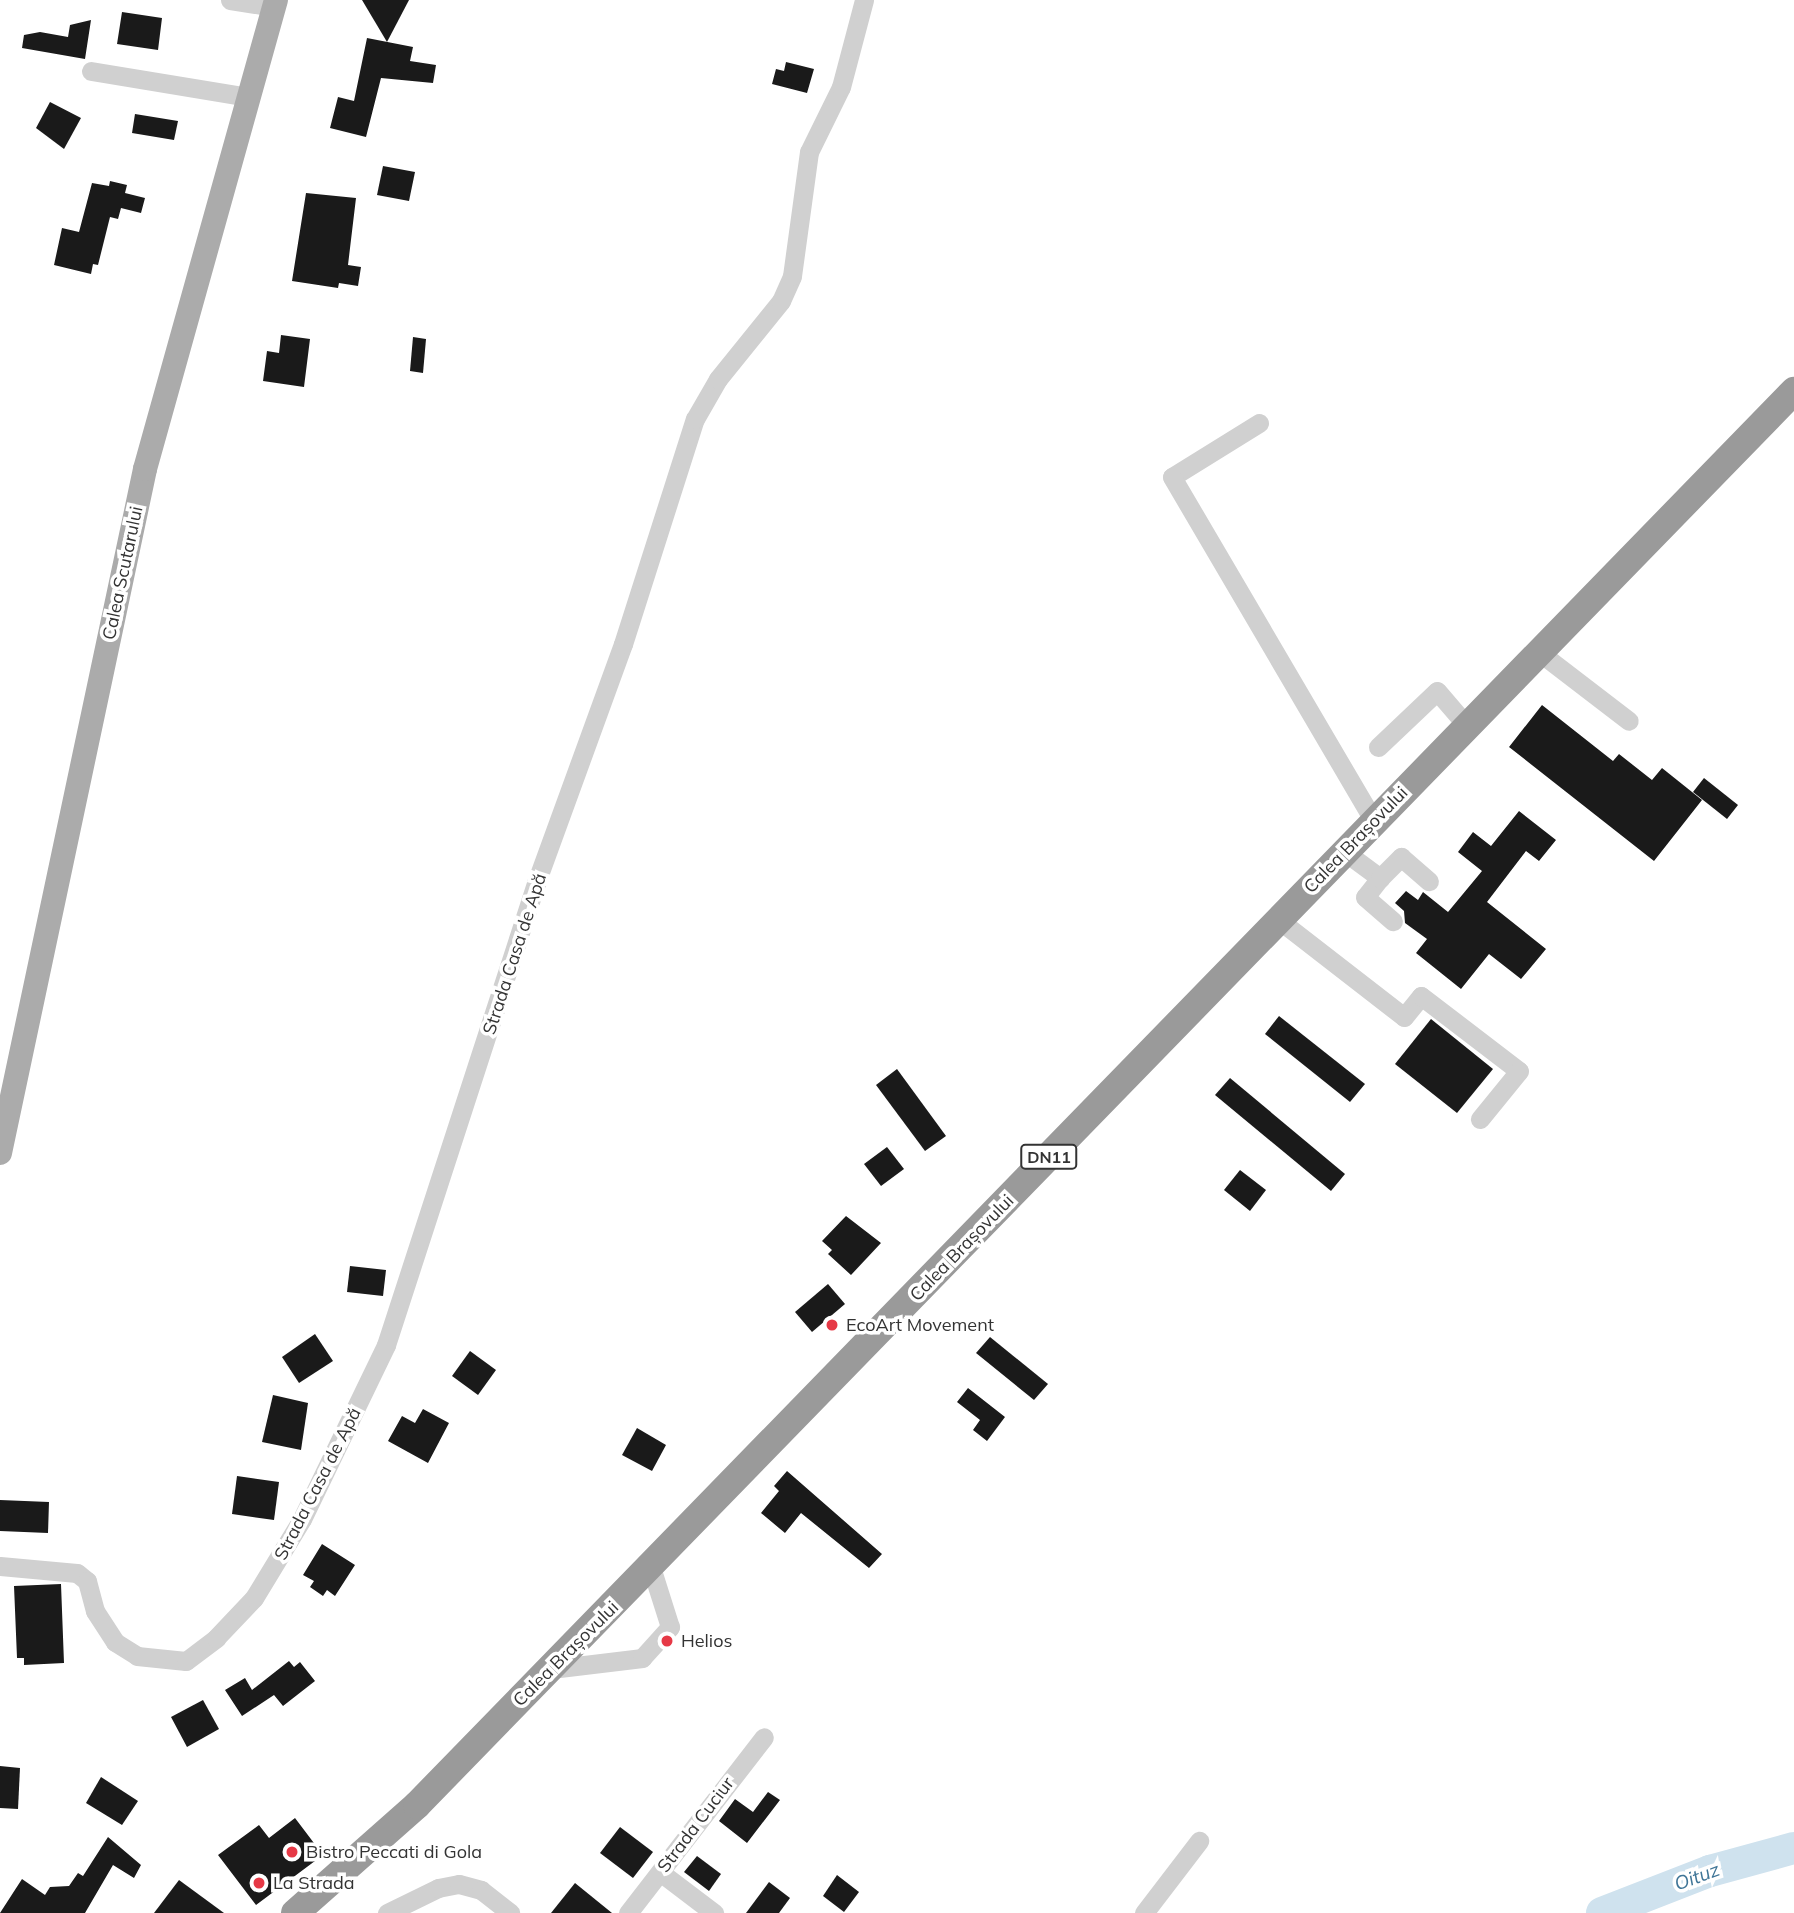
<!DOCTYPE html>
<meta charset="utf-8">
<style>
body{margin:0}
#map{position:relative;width:1794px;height:1913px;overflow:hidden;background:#fff;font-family:Mulish,sans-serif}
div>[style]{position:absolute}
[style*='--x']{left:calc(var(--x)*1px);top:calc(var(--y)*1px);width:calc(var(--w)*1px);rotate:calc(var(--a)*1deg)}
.river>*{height:32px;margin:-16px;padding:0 16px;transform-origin:16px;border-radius:16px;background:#cfe2ee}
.building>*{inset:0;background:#1a1a1a}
.minor>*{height:19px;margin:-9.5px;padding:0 9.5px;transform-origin:9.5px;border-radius:9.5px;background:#d0d0d0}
.major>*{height:24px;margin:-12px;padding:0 12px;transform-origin:12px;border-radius:12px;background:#ababab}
.highway>*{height:28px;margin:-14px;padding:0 14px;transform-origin:14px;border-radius:14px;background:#9a9a9a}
.dots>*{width:19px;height:19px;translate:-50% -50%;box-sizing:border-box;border:4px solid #fff;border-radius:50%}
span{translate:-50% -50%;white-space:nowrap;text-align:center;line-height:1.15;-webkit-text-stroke:7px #fff;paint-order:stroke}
.shield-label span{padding:2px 5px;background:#fff;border:2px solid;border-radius:5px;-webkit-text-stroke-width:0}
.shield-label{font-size:16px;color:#333;font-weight:700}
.street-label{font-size:18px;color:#333}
.poi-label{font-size:18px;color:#333}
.left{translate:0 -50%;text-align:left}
.water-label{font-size:19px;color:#3f7597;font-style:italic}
</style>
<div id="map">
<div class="river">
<div style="--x:1602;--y:1913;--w:116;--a:-21.3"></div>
<div style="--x:1710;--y:1871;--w:87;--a:-15.3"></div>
</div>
<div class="building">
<div style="clip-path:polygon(362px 0,409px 0,387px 42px)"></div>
<div style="clip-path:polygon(122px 12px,162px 18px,158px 50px,117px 44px)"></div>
<div style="clip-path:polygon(91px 20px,85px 59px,22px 48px,24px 35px,40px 32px,68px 37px,70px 25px)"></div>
<div style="clip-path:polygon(367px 38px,413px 47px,410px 61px,436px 65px,433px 83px,381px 78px,366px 137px,330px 128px,338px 97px,354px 101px)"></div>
<div style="clip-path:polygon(786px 62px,814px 69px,807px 93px,772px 84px,776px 69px,784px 71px)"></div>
<div style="clip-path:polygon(50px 102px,81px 118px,64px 149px,36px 128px)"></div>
<div style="clip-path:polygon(135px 114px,178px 121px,174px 140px,132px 133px)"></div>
<div style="clip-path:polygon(383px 166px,415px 172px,409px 201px,377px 195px)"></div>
<div style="clip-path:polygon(110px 181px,127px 185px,125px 193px,145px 198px,141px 213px,121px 208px,118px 219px,110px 217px,98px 265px,93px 264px,91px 274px,54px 265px,62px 228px,79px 232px,92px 183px,109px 186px)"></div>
<div style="clip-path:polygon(306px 193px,356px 198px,348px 265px,361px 267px,358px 286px,339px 283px,338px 288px,292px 281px)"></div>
<div style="clip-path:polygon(281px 335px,310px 339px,304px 387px,263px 381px,267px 351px,279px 353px)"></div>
<div style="clip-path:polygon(413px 337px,426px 339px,423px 373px,410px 371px)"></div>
<div style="clip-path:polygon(1542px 705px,1613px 761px,1619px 754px,1652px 780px,1662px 768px,1702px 800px,1654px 861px,1509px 747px)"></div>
<div style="clip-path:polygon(1704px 778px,1738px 805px,1727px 819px,1693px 792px)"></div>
<div style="clip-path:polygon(1519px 811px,1556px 840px,1539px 861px,1526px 851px,1487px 902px,1546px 949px,1521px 979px,1489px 954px,1461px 989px,1416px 953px,1427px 939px,1405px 923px,1404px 911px,1395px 903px,1406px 891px,1418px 900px,1423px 892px,1448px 912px,1482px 871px,1458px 852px,1473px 832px,1491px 846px)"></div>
<div style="clip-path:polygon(1279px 1016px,1365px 1084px,1350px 1102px,1265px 1034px)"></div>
<div style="clip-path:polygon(1431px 1019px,1493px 1069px,1457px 1113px,1395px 1064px)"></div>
<div style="clip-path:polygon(897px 1069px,946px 1136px,925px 1151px,876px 1085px)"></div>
<div style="clip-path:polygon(1230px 1078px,1345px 1174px,1331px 1191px,1215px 1095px)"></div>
<div style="clip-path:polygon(887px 1147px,904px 1169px,881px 1186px,864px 1164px)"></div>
<div style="clip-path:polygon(1240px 1170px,1266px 1190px,1250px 1211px,1224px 1190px)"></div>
<div style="clip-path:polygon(846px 1216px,881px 1243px,851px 1275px,828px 1254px,832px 1250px,822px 1241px)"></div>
<div style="clip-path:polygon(350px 1266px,386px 1270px,383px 1296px,347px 1292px)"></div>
<div style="clip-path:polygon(828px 1284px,845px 1304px,812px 1332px,795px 1312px)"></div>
<div style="clip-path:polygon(315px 1334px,333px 1361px,299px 1383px,282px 1357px)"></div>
<div style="clip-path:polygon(990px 1337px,1048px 1384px,1034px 1400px,976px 1353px)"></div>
<div style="clip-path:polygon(470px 1351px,496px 1370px,478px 1395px,452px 1376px)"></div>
<div style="clip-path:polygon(968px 1388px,1005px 1417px,987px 1441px,973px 1430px,980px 1420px,957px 1402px)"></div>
<div style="clip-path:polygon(273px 1395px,308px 1403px,301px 1450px,262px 1442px)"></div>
<div style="clip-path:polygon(423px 1409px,449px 1423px,428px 1463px,388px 1441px,402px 1416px,415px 1423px)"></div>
<div style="clip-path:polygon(637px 1428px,666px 1445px,652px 1471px,622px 1455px)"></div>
<div style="clip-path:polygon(787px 1471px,882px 1554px,869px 1568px,801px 1513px,785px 1533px,761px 1513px,779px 1491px,774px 1486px)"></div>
<div style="clip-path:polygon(237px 1476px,279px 1482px,274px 1520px,232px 1514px)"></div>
<div style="clip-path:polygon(0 1500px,49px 1502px,48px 1533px,0 1531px)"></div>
<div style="clip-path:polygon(322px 1544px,355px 1565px,335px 1596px,327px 1590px,323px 1596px,310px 1587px,314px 1581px,303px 1575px)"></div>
<div style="clip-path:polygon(61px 1584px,64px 1663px,24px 1665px,24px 1658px,17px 1658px,14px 1586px)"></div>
<div style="clip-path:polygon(289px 1661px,294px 1667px,300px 1662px,315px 1681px,283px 1706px,274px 1695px,242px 1716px,225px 1690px,245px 1678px,252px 1690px)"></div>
<div style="clip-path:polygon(203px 1700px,219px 1729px,187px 1747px,171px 1717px)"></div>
<div style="clip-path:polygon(0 1766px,20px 1768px,18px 1809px,0 1808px)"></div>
<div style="clip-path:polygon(101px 1777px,138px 1801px,122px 1825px,86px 1803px)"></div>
<div style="clip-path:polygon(768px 1792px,780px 1800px,747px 1843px,719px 1821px,735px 1799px,753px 1812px)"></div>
<div style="clip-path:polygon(295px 1818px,323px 1855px,256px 1905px,218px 1855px,259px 1825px,269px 1838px)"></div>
<div style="clip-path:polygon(620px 1827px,653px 1852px,633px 1878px,600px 1853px)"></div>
<div style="clip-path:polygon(108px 1837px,141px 1865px,134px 1878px,113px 1865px,85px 1913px,0 1913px,22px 1879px,45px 1895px,50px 1887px,69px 1886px,78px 1873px,83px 1876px)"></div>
<div style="clip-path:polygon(697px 1856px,721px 1874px,709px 1891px,684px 1872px)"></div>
<div style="clip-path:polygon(837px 1875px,859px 1892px,844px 1912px,823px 1896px)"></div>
<div style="clip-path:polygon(179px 1880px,224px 1913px,154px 1913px)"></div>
<div style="clip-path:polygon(769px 1882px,790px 1898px,779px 1913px,746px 1913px)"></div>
<div style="clip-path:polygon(575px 1883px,612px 1913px,551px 1913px)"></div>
</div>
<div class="minor">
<div style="--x:230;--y:0;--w:45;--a:9"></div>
<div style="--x:91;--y:71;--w:159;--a:9.4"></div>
<div style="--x:1259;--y:423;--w:102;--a:148.2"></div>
<div style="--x:1172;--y:477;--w:399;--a:59.6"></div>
<div style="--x:1539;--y:652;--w:113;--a:37.5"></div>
<div style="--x:1378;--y:747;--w:81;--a:-43.5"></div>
<div style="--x:1437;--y:691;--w:46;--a:49.4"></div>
<div style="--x:1345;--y:852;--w:44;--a:36.6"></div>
<div style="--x:1380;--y:878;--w:24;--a:128"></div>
<div style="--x:1365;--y:897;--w:37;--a:41"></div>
<div style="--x:1380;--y:878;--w:30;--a:-45"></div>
<div style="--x:1401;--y:857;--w:37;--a:41"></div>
<div style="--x:1279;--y:920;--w:158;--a:37.8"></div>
<div style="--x:1404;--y:1017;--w:27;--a:-51"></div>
<div style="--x:1421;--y:996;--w:123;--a:37.4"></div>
<div style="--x:1519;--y:1071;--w:62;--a:129.1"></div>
<div style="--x:0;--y:1566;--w:77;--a:5.2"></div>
<div style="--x:77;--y:1573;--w:13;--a:39"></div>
<div style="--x:87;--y:1581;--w:31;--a:75"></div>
<div style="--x:95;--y:1611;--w:37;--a:57"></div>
<div style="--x:115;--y:1642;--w:26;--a:32"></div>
<div style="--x:137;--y:1656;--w:49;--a:5.8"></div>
<div style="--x:186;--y:1661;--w:38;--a:-37"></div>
<div style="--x:216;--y:1638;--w:55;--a:-46.5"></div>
<div style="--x:254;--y:1598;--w:92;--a:-58.7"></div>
<div style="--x:302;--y:1519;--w:193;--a:-64.2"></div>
<div style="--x:386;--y:1345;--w:486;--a:-72"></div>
<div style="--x:536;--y:883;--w:254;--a:-70"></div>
<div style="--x:623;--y:644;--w:236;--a:-72.3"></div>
<div style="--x:695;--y:419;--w:46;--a:-60.1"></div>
<div style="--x:718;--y:379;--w:100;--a:-51.1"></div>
<div style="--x:781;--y:301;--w:27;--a:-66"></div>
<div style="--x:792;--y:276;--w:125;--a:-82.2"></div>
<div style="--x:809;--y:152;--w:72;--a:-63.8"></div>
<div style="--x:841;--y:87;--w:90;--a:-75.2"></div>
<div style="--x:551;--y:1669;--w:92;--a:-6.9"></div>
<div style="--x:642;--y:1658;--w:42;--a:-47.9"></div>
<div style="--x:670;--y:1627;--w:63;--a:-107.6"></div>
<div style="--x:660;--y:1872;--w:68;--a:37.2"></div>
<div style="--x:387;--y:1913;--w:57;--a:-26.1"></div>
<div style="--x:438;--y:1888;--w:21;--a:-11"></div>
<div style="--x:459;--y:1884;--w:23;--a:15"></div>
<div style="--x:481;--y:1890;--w:37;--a:38"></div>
<div style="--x:628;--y:1913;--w:222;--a:-52.3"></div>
<div style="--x:1144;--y:1913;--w:91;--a:-52.6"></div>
</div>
<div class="major">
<div style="--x:0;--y:1153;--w:699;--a:-78.03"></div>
<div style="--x:145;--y:469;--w:487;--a:-74.4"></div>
</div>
<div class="highway">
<div style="--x:295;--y:1913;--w:163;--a:-41.5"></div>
<div style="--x:417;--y:1805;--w:1974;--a:-45.76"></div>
</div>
<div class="dots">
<div style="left:832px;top:1325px;background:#e63946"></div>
<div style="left:667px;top:1641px;background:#e63946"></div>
<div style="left:292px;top:1852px;background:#e63946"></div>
<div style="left:259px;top:1883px;background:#e63946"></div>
</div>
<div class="shield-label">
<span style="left:1049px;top:1157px">DN11</span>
</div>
<div class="street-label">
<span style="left:123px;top:573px;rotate:-78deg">Calea Scutarului</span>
<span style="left:1356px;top:840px;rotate:-46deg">Calea Brașovului</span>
<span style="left:515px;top:954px;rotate:-72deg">Strada Casa de Apă</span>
<span style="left:962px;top:1248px;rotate:-46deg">Calea Brașovului</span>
<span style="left:318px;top:1484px;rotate:-63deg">Strada Casa de Apă</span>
<span style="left:566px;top:1654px;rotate:-45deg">Calea Brașovului</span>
<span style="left:696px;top:1825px;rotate:-53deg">Strada Cuciur</span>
</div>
<div class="poi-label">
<span class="left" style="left:846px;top:1325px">EcoArt Movement</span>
<span class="left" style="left:681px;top:1641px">Helios</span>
<span class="left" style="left:306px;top:1852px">Bistro Peccati di Gola</span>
<span class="left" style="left:273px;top:1883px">La Strada</span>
</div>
<div class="water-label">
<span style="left:1697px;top:1877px;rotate:-20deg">Oituz</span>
</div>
</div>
